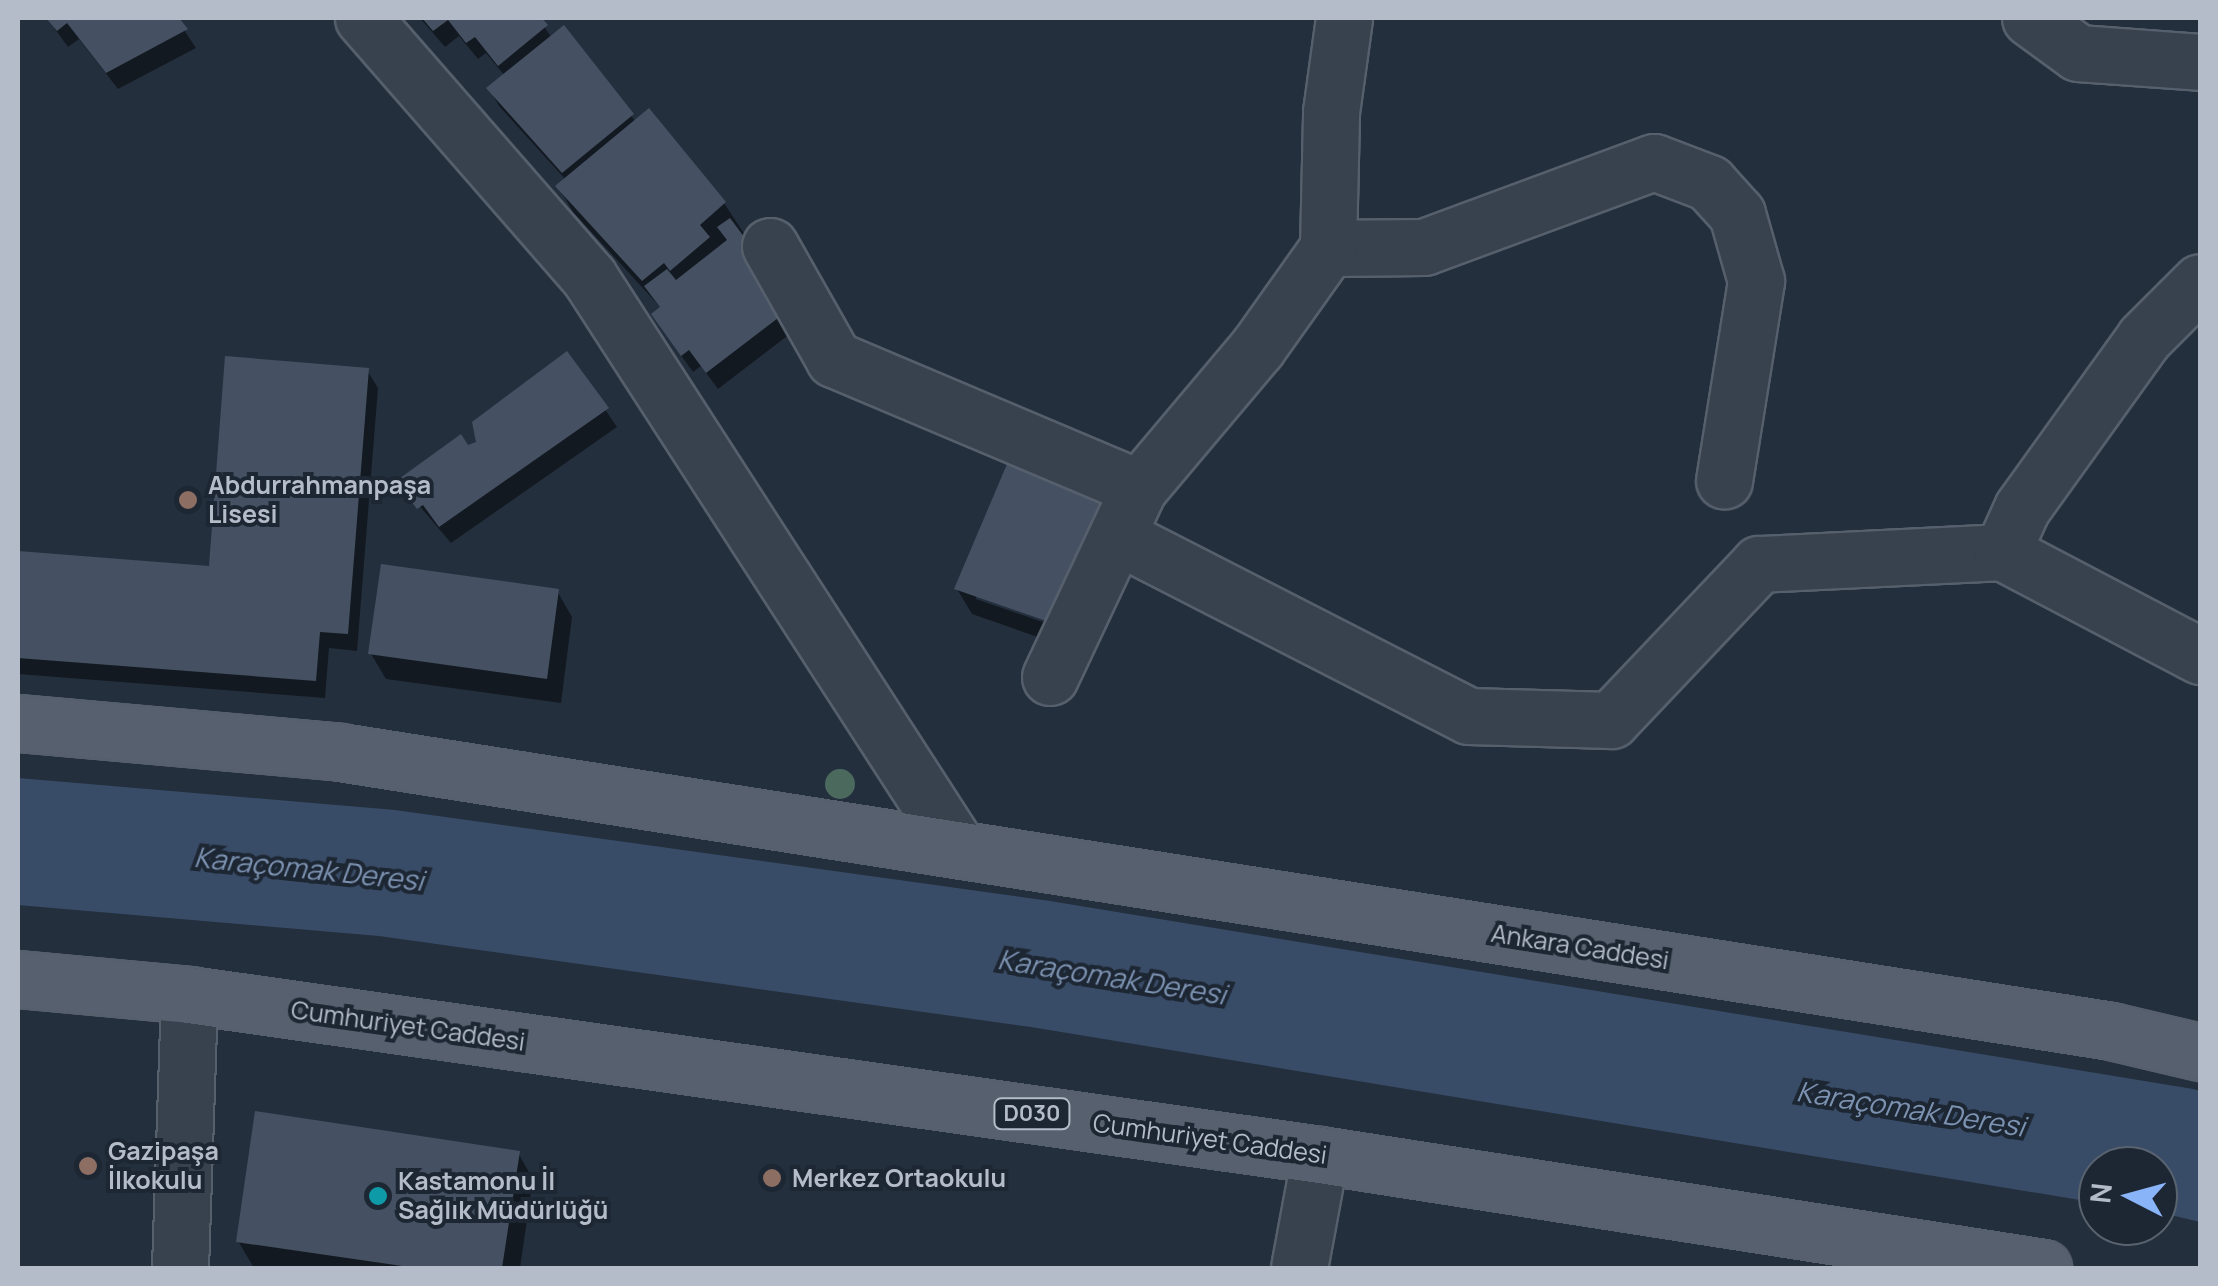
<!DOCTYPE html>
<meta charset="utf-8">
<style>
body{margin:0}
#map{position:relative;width:2218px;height:1286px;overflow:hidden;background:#242f3e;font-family:Manrope,sans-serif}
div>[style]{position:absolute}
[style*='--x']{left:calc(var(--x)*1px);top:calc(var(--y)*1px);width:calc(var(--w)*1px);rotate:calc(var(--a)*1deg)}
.water>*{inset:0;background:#394c67}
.shadow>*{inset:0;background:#0007}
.building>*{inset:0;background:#455162}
.roads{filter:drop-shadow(2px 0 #565f6c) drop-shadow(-2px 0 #565f6c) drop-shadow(0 2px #565f6c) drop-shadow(0 -2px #565f6c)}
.minor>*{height:55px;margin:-27.5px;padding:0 27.5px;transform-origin:27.5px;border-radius:27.5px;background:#38414e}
.major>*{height:55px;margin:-27.5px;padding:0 27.5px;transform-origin:27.5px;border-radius:27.5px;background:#56606e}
.trees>*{width:30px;height:30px;margin:-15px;border-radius:50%;background:#4b6a5d}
.dots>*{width:28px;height:28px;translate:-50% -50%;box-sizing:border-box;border:5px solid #1d2633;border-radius:50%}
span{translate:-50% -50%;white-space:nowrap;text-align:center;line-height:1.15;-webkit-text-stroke:8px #1d2633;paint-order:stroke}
.shield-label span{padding:2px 8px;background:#1d2633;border:2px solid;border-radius:8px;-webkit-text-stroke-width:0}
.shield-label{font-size:22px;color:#b4bcc9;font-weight:700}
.poi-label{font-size:25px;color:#b4bcc9;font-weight:700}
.left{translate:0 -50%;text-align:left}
.street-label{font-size:25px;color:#b4bcc9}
.water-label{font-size:28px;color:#7c92b1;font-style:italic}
.frame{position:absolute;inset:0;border:20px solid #b4bcc9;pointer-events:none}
.north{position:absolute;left:2078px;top:1146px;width:100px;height:100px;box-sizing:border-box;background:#1d2633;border:2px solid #59626f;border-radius:50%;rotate:276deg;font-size:28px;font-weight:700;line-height:40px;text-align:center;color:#b4bcc9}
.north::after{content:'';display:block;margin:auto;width:35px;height:45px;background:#8ab4f8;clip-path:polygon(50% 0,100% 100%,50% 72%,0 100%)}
</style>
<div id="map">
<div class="water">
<div style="clip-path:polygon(18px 778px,395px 810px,1050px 901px,2193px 1089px,2200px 1091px,2200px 1222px,2158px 1212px,2158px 1166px,2098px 1166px,2098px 1203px,1031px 1027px,379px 936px,18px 905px)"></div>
</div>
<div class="shadow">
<div style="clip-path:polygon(47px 18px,176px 18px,196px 48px,118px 89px,79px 39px,68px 47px)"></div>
<div style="clip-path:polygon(420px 18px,538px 18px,552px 38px,564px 29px,636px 122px,724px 203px,803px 324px,718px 389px,701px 366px,693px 372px,664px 332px,662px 309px,573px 212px,558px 186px,566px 180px,499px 106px,489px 88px,505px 76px,486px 53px,478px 59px,459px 36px,445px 47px)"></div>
<div style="clip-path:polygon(567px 354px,617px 427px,451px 543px,399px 482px,479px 444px)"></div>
<div style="clip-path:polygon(367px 370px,378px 388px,357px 651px,329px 648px,325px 698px,18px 674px,18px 553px,211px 568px)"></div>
<div style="clip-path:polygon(evenodd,1014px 453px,1117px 499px,1131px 525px,1075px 650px,972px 614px,957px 589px,1014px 453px,976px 594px,1073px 627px,1072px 632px,976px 599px,976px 594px)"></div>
<div style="clip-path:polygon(557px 591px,572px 617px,561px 703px,386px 679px,371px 654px)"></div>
<div style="clip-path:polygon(518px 1153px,533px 1179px,520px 1268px,254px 1268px,238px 1241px)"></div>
</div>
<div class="building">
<div style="clip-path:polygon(46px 18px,179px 18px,188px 29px,106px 73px,67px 23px,57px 31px)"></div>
<div style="clip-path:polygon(422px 18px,542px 18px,548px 25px,498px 66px,475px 37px,466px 43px,448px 20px,433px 31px)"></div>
<div style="clip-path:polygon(564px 25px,634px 114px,562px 173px,486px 88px)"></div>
<div style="clip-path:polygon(649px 108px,726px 202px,700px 225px,710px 237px,670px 271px,664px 263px,642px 281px,555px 186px)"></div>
<div style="clip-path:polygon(730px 218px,795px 305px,706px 373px,689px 350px,681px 356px,651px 314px,660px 307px,644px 286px,667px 269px,676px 280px,727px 240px,717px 227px)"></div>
<div style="clip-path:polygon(567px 351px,609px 408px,439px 527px,423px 505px,417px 509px,396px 481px,461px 434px,468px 445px,476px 442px,472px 422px)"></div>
<div style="clip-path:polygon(225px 356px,369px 368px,348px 634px,320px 632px,316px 681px,18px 658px,18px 551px,209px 566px)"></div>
<div style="clip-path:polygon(1013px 450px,1118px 497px,1061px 626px,954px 589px)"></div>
<div style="clip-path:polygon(381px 564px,559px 589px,547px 679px,368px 654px)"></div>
<div style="clip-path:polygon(255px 1111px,520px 1151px,502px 1268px,416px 1268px,236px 1242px)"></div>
</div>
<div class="roads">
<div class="minor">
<div style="--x:363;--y:18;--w:344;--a:48.9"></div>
<div style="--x:589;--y:277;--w:680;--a:57.13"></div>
<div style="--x:2030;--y:18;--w:59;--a:36.1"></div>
<div style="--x:2078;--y:53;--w:122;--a:4.2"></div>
<div style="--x:770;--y:246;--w:130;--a:60.5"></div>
<div style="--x:834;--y:359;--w:331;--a:22.9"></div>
<div style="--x:1328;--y:248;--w:96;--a:-0.6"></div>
<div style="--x:1424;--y:247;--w:245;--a:-20.3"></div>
<div style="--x:1654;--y:162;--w:59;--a:20.9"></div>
<div style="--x:1709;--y:183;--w:42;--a:47.9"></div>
<div style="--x:1737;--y:214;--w:70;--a:74.2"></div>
<div style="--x:1756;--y:281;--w:202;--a:99.1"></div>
<div style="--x:1117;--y:536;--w:395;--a:27.1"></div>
<div style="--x:1469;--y:716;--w:142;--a:1.6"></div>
<div style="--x:1611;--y:720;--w:215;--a:-46.5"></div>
<div style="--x:1759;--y:564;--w:243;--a:-2.8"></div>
<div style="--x:2002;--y:552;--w:224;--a:27.7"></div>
<div style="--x:2002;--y:552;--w:48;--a:-65.6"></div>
<div style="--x:2022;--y:508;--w:209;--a:-54.3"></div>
<div style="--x:2144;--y:338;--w:79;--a:-45"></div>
<div style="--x:1050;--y:677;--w:209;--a:-64.8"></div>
<div style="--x:1139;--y:488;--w:183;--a:-49.9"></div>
<div style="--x:1257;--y:348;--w:123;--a:-54.6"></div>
<div style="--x:1328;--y:248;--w:136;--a:-88.7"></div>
<div style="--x:1331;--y:112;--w:95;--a:-82.1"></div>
<div style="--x:180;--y:1268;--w:273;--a:-88.1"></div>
<div style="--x:1299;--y:1268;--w:115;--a:-79.5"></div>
</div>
<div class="major">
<div style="--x:18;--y:723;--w:323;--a:5.1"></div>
<div style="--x:340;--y:752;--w:1793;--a:8.95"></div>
<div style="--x:2111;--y:1031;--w:91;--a:13.3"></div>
<div style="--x:18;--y:979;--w:172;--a:5.3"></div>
<div style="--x:189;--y:995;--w:1142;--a:8.05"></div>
<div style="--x:1320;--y:1155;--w:732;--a:8.88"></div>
</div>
</div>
<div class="trees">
<div style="left:840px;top:784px"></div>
</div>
<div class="dots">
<div style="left:188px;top:500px;background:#8d6e63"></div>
<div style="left:88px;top:1166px;background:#8d6e63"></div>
<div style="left:772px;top:1178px;background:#8d6e63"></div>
<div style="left:378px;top:1196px;background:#0f9aa8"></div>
</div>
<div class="shield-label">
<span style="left:1032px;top:1114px">D030</span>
</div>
<div class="poi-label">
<span class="left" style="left:208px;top:500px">Abdurrahmanpaşa<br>Lisesi</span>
<span class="left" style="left:108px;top:1166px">Gazipaşa<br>İlkokulu</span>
<span class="left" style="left:792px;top:1178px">Merkez Ortaokulu</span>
<span class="left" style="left:398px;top:1196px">Kastamonu İl<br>Sağlık Müdürlüğü</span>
</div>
<div class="street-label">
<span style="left:1580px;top:947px;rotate:9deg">Ankara Caddesi</span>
<span style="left:408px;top:1026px;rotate:8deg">Cumhuriyet Caddesi</span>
<span style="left:1210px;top:1139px;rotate:8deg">Cumhuriyet Caddesi</span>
</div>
<div class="water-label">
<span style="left:309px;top:868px;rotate:6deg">Karaçomak Deresi</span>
<span style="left:1112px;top:976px;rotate:9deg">Karaçomak Deresi</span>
<span style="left:1911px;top:1108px;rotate:9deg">Karaçomak Deresi</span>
</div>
<div class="frame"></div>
<div class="north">N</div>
</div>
